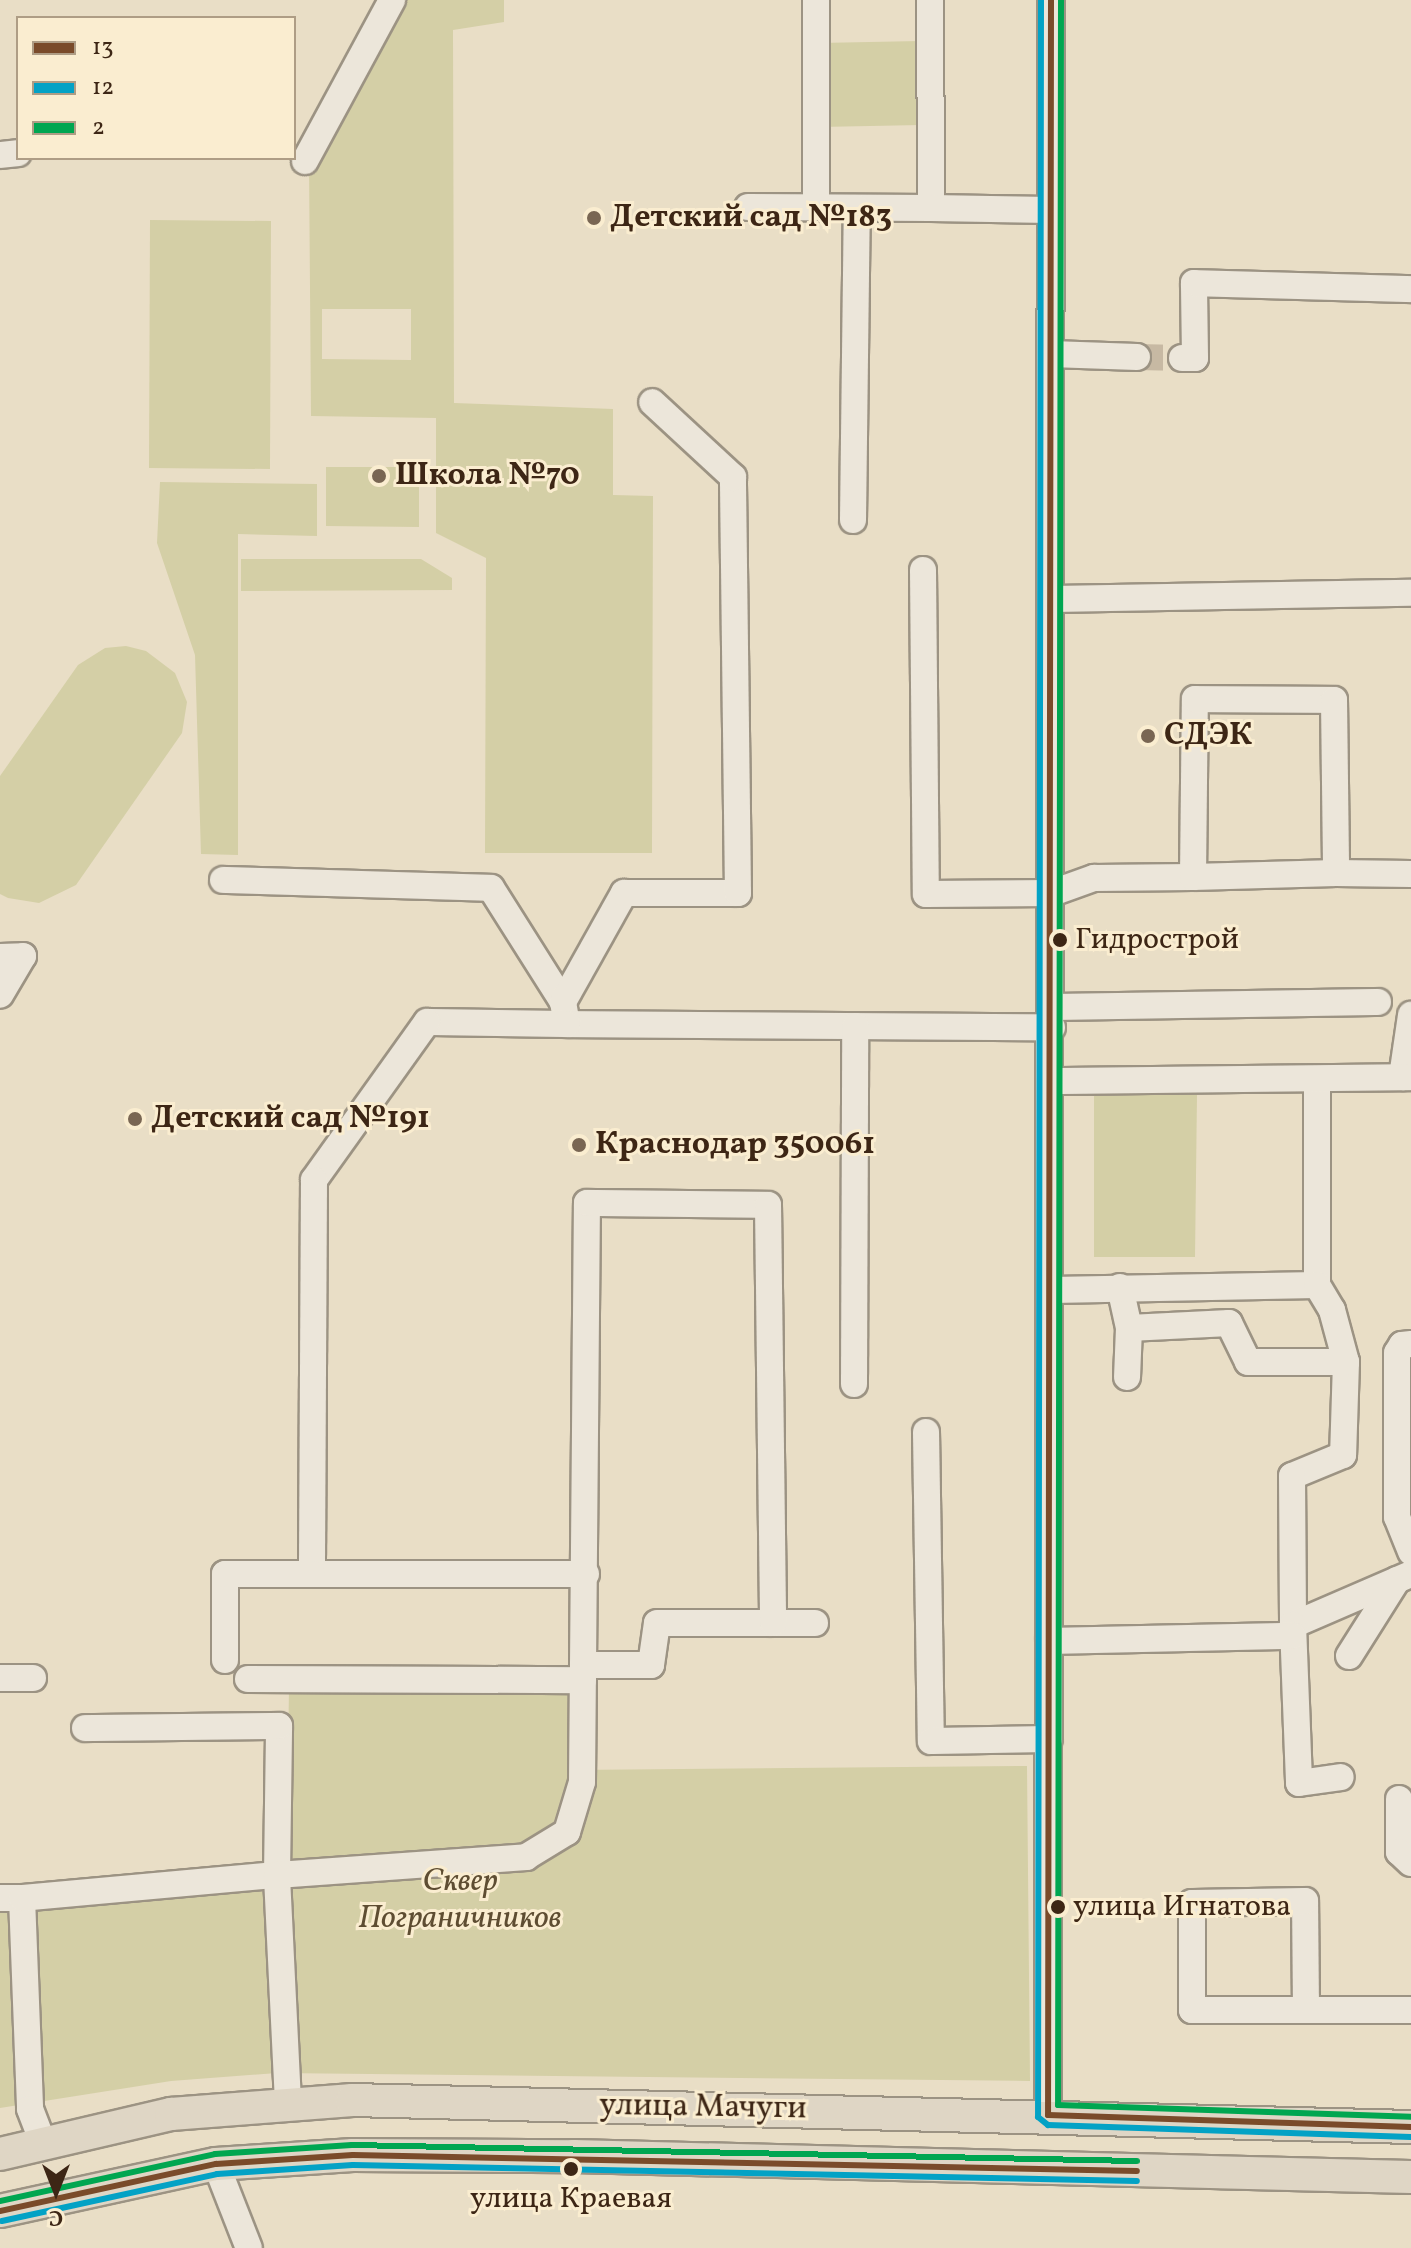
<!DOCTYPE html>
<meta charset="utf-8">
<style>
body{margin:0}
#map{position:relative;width:1411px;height:2248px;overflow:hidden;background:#e9dec6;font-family:Vollkorn,serif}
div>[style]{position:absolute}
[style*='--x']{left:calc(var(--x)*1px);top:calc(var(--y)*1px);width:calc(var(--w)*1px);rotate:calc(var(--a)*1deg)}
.green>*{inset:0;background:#d4cfa6}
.minor-tunnel>*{height:26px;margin-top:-13px;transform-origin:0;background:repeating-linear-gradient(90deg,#c7b9a3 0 26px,transparent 0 39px)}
.roads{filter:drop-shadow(2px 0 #9c9383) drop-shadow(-2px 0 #9c9383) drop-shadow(0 2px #9c9383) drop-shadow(0 -2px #9c9383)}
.minor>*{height:26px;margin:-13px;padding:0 13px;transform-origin:13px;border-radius:13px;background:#ece6da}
.major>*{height:32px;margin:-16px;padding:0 16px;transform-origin:16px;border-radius:16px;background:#dfd6c5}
.bus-1>*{height:6px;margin:-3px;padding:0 3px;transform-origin:3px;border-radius:3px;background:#7a4b2a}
.bus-2>*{height:6px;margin:-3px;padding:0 3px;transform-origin:3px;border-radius:3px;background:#03a2c5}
.bus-3>*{height:6px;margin:-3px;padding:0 3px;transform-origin:3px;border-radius:3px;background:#00a651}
.dots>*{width:22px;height:22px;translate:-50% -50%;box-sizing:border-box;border:4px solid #faedd0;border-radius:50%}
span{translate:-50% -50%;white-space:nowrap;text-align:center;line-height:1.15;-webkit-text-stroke:6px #faedd0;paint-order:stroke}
.bus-label{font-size:30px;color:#3d2615}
.left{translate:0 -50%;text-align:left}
.poi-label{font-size:32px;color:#3d2615;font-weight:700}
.park-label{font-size:32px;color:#5e4d32;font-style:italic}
.street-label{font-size:32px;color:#3d2615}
.legend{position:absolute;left:16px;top:16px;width:280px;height:144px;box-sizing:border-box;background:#faedd0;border:2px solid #ae9d85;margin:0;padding:10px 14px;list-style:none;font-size:24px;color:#3d2615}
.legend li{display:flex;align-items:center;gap:16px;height:40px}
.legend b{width:40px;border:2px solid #ae9d85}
.north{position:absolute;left:16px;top:2152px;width:80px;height:80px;-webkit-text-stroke:6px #faedd0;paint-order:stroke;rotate:180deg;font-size:22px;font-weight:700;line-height:32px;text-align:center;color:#3d2615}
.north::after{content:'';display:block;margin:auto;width:28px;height:36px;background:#3d2615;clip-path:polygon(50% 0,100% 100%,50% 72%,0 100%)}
</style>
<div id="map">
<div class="green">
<div style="clip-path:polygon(evenodd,399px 0,504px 0,504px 22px,453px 30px,454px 403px,613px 409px,613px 495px,653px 496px,652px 853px,485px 853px,486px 558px,436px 533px,436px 418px,311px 416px,309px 161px,399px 0,322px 309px,411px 309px,411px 360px,322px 359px,322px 309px)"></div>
<div style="clip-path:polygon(920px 41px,921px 125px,819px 127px,819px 43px)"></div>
<div style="clip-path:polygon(150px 220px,271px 221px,270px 469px,149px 468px)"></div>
<div style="clip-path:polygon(326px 467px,419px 467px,419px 527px,326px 526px)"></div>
<div style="clip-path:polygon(160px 482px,317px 484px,317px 536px,238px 534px,238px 855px,201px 854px,195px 655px,157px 543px)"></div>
<div style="clip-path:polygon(241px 559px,421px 559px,452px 578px,452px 590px,241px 591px)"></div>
<div style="clip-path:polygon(126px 646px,146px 651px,175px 673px,187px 702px,182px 733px,76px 885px,39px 903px,8px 898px,0 894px,0 776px,78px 665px,105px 648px)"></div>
<div style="clip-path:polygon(1094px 1095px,1197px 1095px,1195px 1257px,1094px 1257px)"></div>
<div style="clip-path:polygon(289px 1688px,572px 1689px,573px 1770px,1027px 1766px,1030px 2081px,277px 2073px,171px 2081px,0 2108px,0 1908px,286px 1885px)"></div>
</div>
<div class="minor-tunnel">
<div style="--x:1137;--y:357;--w:45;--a:1.3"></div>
</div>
<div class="roads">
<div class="minor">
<div style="--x:816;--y:0;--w:207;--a:90"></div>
<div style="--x:930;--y:0;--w:208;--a:89.7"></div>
<div style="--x:931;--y:208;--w:119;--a:1"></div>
<div style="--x:0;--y:155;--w:18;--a:-6"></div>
<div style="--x:305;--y:161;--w:183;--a:-61.6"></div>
<div style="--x:748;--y:207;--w:183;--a:0.3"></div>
<div style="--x:1051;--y:354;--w:86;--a:2"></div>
<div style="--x:1182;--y:358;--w:13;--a:0"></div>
<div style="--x:1195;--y:358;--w:75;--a:-90.8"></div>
<div style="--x:1194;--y:283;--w:217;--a:1.6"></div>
<div style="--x:853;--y:520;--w:312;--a:-89.3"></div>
<div style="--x:923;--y:570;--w:324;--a:89.5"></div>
<div style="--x:926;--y:894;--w:126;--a:-0.5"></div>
<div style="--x:1052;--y:893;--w:45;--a:-19.7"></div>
<div style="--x:1094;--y:878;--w:99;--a:-0.6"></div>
<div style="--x:1193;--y:877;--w:178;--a:-89.4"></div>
<div style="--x:1195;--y:699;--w:139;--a:0.4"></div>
<div style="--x:1334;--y:700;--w:173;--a:89.3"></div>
<div style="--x:1336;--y:873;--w:75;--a:0.8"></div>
<div style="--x:1052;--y:599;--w:359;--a:-1"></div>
<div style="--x:1193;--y:877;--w:143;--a:-1.6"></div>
<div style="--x:223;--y:880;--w:268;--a:1.7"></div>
<div style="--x:491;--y:888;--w:135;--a:57.7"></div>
<div style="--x:563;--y:1002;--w:22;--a:80"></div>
<div style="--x:567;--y:1024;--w:485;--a:0.4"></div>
<div style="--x:0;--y:957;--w:23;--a:-2"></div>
<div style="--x:23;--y:956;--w:45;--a:120.5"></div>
<div style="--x:563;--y:1002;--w:125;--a:-60.8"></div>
<div style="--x:624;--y:893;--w:114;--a:0"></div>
<div style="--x:738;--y:893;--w:416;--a:-90.7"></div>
<div style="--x:733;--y:477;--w:110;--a:-137.2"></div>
<div style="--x:1051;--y:1007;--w:327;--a:-0.9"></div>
<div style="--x:567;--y:1024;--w:140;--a:-179.2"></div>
<div style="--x:427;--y:1022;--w:194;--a:125.6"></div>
<div style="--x:314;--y:1180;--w:394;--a:90.3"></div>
<div style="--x:312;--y:1574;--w:274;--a:0"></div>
<div style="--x:1402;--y:1077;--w:63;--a:-81.7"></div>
<div style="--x:1317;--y:1079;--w:206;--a:90"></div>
<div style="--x:1052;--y:1081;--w:359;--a:-0.6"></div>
<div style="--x:1120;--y:1287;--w:42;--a:77.6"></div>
<div style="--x:1129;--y:1328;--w:49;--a:92.3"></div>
<div style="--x:1052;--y:1290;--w:265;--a:-1.1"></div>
<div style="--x:1317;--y:1285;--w:29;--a:59"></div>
<div style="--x:1332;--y:1310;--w:54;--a:74.9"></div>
<div style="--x:1346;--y:1362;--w:93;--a:91.8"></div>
<div style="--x:1343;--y:1455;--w:55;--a:157.6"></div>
<div style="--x:1292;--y:1476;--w:149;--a:89.6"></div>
<div style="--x:1293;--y:1625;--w:129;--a:-23.4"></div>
<div style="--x:1129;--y:1328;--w:100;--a:-2.9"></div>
<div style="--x:1229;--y:1323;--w:43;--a:64"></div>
<div style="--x:1248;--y:1362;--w:98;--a:0"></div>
<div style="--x:1411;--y:1344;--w:9;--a:174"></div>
<div style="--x:1402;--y:1345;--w:9;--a:122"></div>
<div style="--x:1397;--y:1353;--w:164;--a:90"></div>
<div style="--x:1397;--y:1517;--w:38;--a:68"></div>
<div style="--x:854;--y:1384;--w:358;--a:-89.8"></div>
<div style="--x:926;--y:1432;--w:309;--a:89.1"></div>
<div style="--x:931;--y:1741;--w:118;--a:-1"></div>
<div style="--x:1293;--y:1625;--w:158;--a:87.8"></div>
<div style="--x:1299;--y:1783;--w:42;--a:-8.1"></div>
<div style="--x:1049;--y:1641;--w:244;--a:-1.2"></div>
<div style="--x:1349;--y:1656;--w:90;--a:-57.7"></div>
<div style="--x:225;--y:1660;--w:86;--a:-90"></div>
<div style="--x:225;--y:1574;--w:87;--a:0"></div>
<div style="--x:583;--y:1665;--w:68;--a:0"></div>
<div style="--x:651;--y:1665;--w:42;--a:-81.9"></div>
<div style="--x:657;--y:1623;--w:158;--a:0"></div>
<div style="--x:0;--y:1678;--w:33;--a:0"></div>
<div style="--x:248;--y:1679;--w:335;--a:0.2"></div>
<div style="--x:1399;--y:1799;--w:53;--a:90"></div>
<div style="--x:1399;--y:1852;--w:16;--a:43"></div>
<div style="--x:0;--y:1898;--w:22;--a:0"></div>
<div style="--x:22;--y:1898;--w:211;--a:87.8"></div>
<div style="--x:30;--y:2109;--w:36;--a:69"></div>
<div style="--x:22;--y:1898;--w:256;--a:-5.2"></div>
<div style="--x:277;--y:1875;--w:149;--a:-89.2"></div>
<div style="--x:279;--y:1726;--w:194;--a:179.4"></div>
<div style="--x:1306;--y:2010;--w:109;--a:-90.5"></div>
<div style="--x:1305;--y:1901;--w:113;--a:179"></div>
<div style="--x:1192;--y:1903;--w:107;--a:90"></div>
<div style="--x:1192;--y:2010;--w:219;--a:0"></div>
<div style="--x:288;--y:2102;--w:227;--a:-92.8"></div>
<div style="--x:277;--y:1875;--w:250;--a:-4.1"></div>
<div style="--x:526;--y:1857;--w:48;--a:-31.4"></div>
<div style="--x:567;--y:1832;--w:52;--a:-73.3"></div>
<div style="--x:582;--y:1782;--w:579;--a:-89.51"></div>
<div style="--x:587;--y:1203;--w:181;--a:0.6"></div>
<div style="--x:768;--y:1205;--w:418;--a:89.3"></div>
<div style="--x:1048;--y:2115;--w:2115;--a:-89.92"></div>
<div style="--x:216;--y:2164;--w:90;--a:68.6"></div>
</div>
<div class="major">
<div style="--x:0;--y:2154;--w:176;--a:-13.2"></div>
<div style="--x:171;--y:2114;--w:182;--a:-4.4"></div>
<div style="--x:352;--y:2100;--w:1059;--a:1.46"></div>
<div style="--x:0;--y:2211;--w:221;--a:-12.3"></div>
<div style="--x:216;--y:2164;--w:137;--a:-3.8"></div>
<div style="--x:353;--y:2155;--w:221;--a:0.3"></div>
<div style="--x:574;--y:2156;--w:837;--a:1.44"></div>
</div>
</div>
<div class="bus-1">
<div style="--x:1051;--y:0;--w:2115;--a:90.08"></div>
<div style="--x:1048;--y:2115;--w:363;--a:1.9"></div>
<div style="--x:0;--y:2211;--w:221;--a:-12.3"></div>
<div style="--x:216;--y:2164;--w:137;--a:-3.8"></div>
<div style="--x:353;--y:2155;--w:784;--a:1.17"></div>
</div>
<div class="bus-2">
<div style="--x:1041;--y:0;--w:2117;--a:90.08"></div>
<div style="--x:1038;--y:2117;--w:13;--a:39"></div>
<div style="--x:1048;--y:2125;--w:363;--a:1.9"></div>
<div style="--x:2;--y:2221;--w:220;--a:-12.3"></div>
<div style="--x:217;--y:2174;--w:136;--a:-3.8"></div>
<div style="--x:353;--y:2165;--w:784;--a:1.17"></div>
</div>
<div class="bus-3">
<div style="--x:1061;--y:0;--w:2105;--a:90.08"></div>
<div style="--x:1058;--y:2105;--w:353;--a:1.9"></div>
<div style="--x:0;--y:2201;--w:220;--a:-12.3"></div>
<div style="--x:215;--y:2154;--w:137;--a:-3.8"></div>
<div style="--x:352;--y:2145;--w:785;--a:1.17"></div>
</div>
<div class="dots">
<div style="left:594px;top:218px;background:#796653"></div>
<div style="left:379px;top:476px;background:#796653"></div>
<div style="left:1148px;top:736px;background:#796653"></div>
<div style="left:1060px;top:940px;background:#3d2615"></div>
<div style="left:135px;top:1119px;background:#796653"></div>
<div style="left:579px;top:1145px;background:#796653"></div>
<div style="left:1058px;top:1907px;background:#3d2615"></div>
<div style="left:571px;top:2169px;background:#3d2615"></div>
</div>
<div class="bus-label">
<span class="left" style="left:1075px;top:940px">Гидрострой</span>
<span class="left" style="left:1073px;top:1907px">улица Игнатова</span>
<span style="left:571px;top:2199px">улица Краевая</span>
</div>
<div class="poi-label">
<span class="left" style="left:610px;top:218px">Детский сад №183</span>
<span class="left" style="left:395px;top:476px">Школа №70</span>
<span class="left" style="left:1164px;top:736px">СДЭК</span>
<span class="left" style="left:151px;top:1119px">Детский сад №191</span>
<span class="left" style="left:595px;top:1145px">Краснодар 350061</span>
</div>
<div class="park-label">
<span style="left:460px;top:1901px">Сквер<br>Пограничников</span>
</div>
<div class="street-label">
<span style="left:703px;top:2108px;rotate:1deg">улица Мачуги</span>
</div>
<ul class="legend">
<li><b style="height:10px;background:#7a4b2a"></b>13</li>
<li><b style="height:10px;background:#03a2c5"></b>12</li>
<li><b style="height:10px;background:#00a651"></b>2</li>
</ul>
<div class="north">С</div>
</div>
